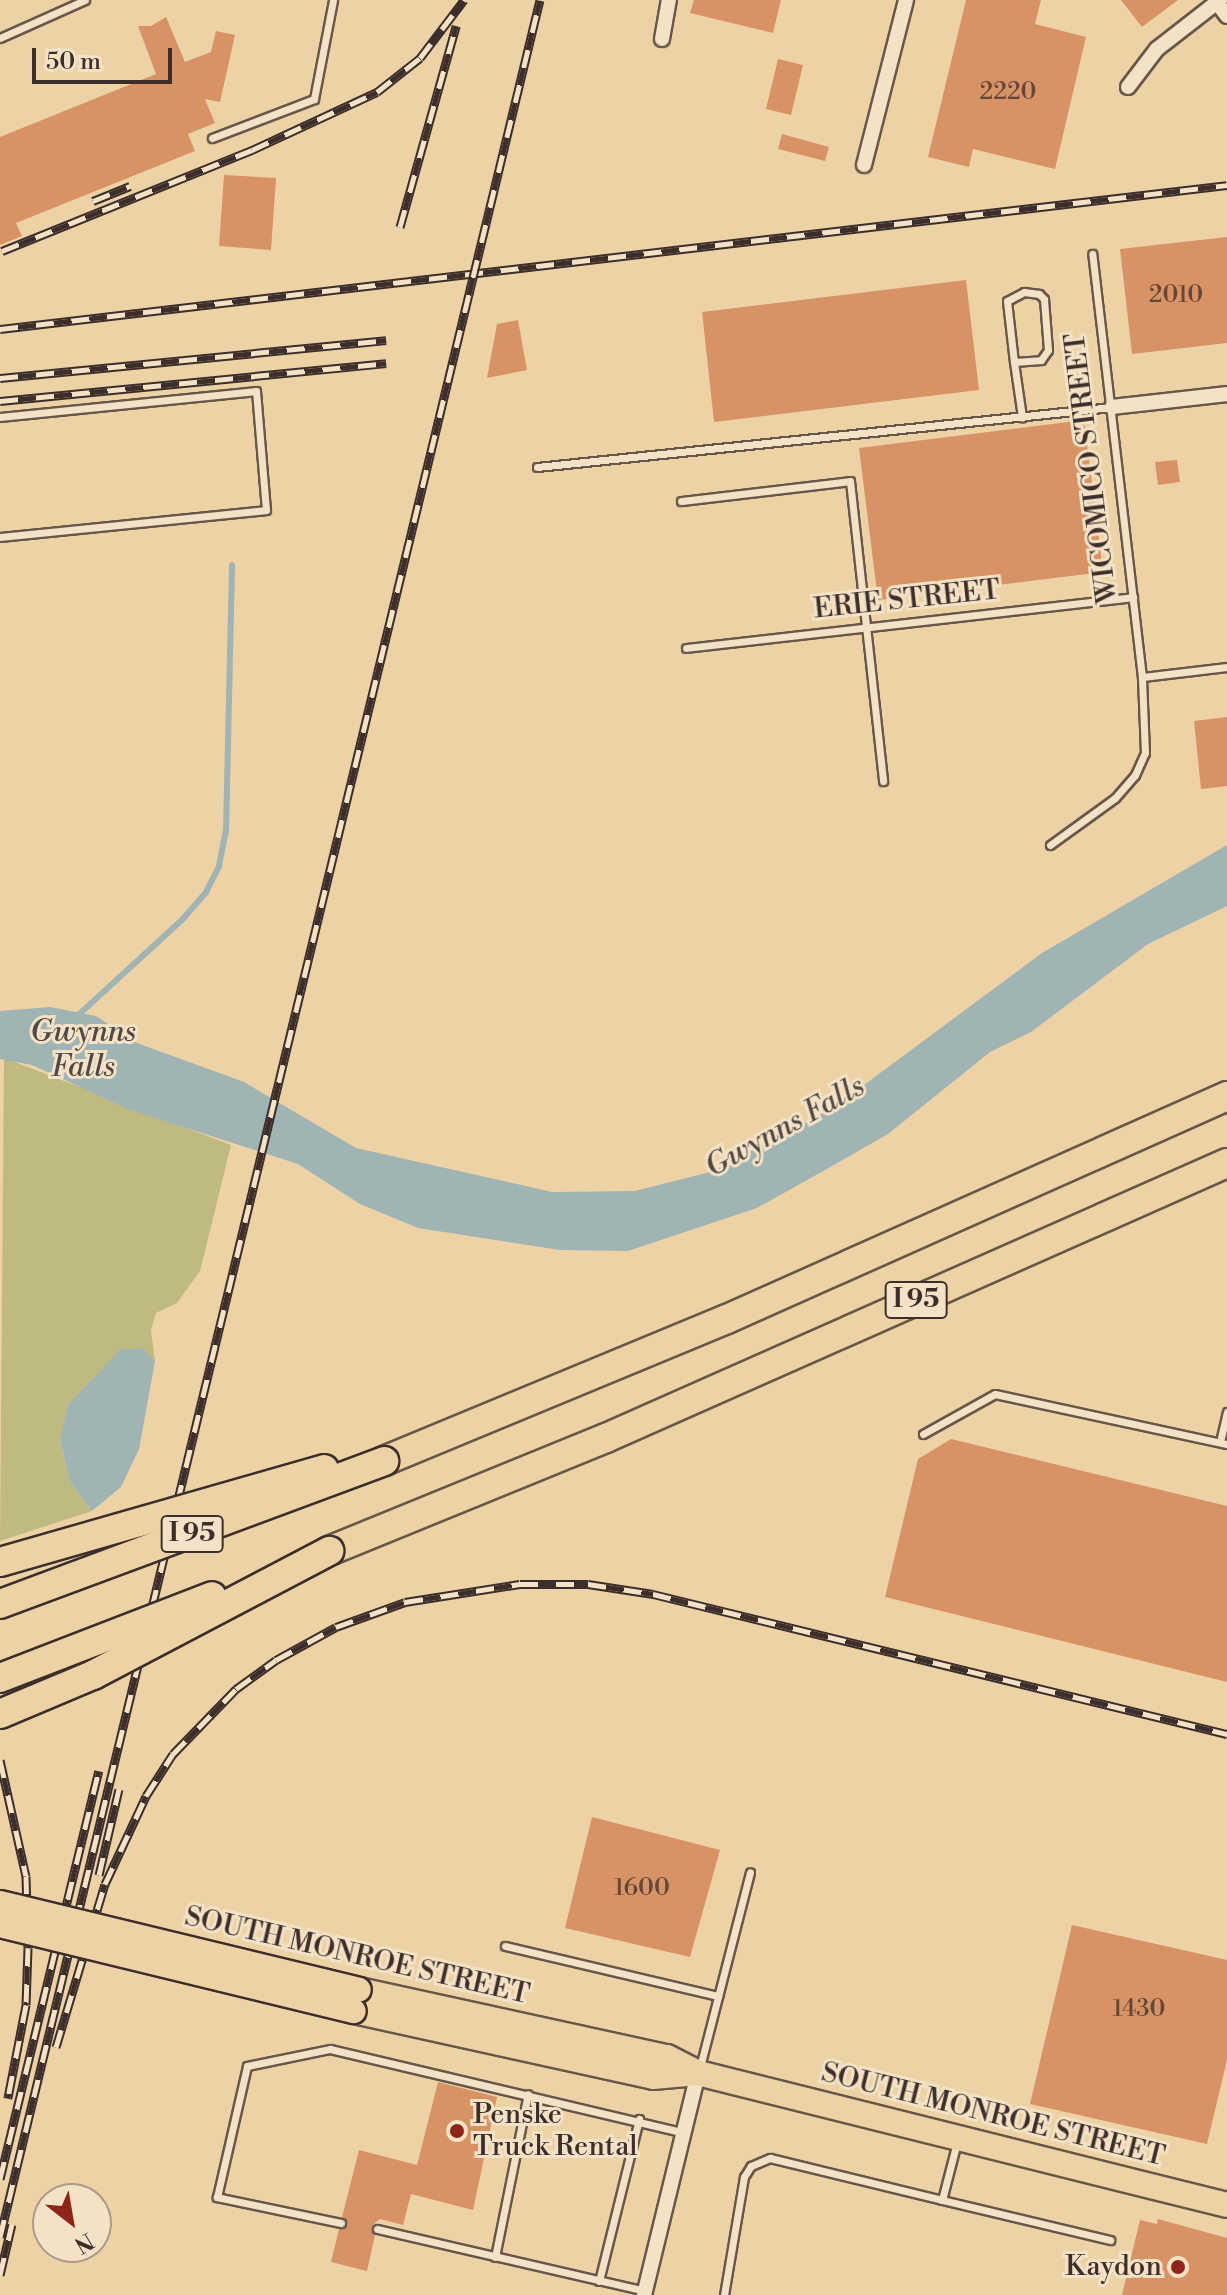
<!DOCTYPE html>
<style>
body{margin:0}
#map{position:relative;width:1227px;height:2295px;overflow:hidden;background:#edd2a6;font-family:"Libre Bodoni",serif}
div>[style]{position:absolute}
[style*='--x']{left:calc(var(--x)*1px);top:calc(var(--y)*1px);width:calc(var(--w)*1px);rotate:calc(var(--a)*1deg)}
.green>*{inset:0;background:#bfba82}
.water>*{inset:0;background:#a0b4b4}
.stream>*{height:6px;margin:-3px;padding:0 3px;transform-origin:3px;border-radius:3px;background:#a0b4b4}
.building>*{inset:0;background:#d89365}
.roads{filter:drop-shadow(2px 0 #685749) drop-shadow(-2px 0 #685749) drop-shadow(0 2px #685749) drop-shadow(0 -2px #685749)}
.lane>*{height:7px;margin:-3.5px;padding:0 3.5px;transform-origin:3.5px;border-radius:3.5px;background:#f3e2c5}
.street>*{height:14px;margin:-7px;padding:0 7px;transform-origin:7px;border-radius:7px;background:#f3e2c5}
.primary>*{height:24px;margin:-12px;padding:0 12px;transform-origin:12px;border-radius:12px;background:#edd2a6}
.highway>*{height:28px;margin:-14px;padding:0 14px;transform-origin:14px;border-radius:14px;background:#edd2a6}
.rail>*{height:9px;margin-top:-4.5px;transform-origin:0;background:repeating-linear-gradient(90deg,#f3e2c5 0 18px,#3c2e2a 0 36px);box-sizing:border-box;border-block:2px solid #3c2e2a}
.bridges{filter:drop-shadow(2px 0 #3c2e2a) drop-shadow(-2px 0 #3c2e2a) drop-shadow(0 2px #3c2e2a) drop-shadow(0 -2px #3c2e2a)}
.primary-bridge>*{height:24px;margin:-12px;padding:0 12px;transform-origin:12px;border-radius:12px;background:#edd2a6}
.highway-bridge>*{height:28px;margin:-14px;padding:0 14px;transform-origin:14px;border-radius:14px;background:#edd2a6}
.dots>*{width:22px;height:22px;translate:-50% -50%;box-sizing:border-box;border:4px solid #f3e2c5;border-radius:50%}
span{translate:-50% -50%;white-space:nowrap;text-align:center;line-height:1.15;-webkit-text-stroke:6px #f3e2c5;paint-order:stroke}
.number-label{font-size:24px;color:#634739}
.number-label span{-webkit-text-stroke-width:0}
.shield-label span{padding:2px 6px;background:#f3e2c5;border:2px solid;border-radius:6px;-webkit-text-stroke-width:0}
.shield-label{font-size:26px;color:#3c2e2a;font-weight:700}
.street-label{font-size:28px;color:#3c2e2a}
.poi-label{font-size:28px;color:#3c2e2a}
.left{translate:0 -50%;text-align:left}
.right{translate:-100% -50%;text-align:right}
.water-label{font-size:30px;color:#504946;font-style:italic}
.north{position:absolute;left:32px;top:2183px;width:80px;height:80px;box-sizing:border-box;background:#f3e2c5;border:2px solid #aa9a87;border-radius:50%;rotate:149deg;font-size:22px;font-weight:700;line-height:32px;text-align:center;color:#3c2e2a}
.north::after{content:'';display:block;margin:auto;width:28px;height:36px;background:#8f2418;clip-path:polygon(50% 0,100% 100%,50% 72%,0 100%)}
.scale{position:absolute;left:32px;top:48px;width:140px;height:36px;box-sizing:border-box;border:4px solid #3c2e2a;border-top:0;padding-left:10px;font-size:24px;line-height:28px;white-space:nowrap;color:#3c2e2a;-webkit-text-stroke:6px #f3e2c5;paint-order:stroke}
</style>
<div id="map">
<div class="green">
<div style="clip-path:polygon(4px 1058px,231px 1145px,200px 1271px,177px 1303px,156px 1313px,151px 1330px,155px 1361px,142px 1349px,68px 1405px,60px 1441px,70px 1482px,92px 1511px,0 1541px)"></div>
</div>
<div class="water">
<div style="clip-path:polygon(1227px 845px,1227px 906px,1148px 944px,1031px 1032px,990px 1052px,888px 1134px,825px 1170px,757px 1208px,628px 1251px,560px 1250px,418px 1228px,360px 1204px,298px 1164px,128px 1109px,32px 1065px,0 1059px,0 1011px,50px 1007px,96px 1016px,137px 1043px,244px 1082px,356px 1148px,552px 1192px,635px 1191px,710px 1172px,833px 1108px,1042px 953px)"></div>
<div style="clip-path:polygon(142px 1348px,155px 1361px,139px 1449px,121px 1487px,92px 1511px,70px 1482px,60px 1440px,68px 1405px,120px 1350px)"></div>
</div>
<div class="stream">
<div style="--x:75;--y:1018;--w:145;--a:-42.5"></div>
<div style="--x:182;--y:920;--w:37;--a:-49"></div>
<div style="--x:206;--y:892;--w:29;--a:-63"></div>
<div style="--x:219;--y:866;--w:36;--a:-79"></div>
<div style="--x:226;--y:831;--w:266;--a:-88.7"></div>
</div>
<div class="building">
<div style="clip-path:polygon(694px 0,781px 0,773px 33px,690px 13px)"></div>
<div style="clip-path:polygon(966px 0,1041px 0,1035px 24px,1086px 37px,1055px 169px,973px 149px,969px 167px,928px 157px)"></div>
<div style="clip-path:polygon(1121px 0,1178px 0,1142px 27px)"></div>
<div style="clip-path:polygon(166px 17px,185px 62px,211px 52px,216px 31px,235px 35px,220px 102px,205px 99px,215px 123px,188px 134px,195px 151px,16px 223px,22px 236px,0 245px,0 137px,156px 74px,138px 26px,151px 26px)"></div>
<div style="clip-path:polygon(778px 59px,803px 65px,791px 115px,766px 109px)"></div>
<div style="clip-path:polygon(782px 134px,829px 147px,825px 161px,778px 149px)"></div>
<div style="clip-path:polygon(224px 175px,276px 178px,271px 250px,219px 246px)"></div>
<div style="clip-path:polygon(1227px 237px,1227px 343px,1132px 354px,1120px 249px)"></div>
<div style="clip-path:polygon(966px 280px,979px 390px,714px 422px,702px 312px)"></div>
<div style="clip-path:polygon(518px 320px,527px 370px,487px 378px,497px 324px)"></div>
<div style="clip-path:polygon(1084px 420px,1103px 572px,878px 600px,859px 448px)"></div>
<div style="clip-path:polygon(1177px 460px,1180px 482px,1158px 485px,1155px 462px)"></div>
<div style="clip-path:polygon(1227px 717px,1227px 786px,1201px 789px,1194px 721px)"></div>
<div style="clip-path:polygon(951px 1439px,1227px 1506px,1227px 1682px,885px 1597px,918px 1459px)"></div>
<div style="clip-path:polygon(592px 1817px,720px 1850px,690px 1957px,565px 1928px)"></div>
<div style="clip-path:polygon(1072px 1925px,1227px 1960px,1227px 2060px,1207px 2144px,1030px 2104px)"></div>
<div style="clip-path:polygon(438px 2082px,497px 2097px,473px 2210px,411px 2194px,403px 2225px,380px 2219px,372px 2225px,375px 2235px,367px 2271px,331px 2262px,339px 2229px,347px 2225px,342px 2217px,359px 2150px,417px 2165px)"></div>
<div style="clip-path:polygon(1158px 2219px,1227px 2238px,1227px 2295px,1122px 2295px,1140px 2220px,1157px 2224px)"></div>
</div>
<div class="roads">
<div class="lane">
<div style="--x:0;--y:38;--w:93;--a:-24.1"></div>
<div style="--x:212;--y:138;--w:109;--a:-20.9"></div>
<div style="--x:314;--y:99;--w:101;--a:-79.1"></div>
<div style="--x:1014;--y:362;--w:27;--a:-4"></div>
<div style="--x:1041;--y:360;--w:12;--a:-55"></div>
<div style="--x:1048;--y:350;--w:51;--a:-94.5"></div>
<div style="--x:1044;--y:299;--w:7;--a:-135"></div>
<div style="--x:1039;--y:294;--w:15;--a:-172"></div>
<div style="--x:1024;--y:292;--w:19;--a:152"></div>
<div style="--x:1007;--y:301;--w:61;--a:83.5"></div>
<div style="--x:1014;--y:362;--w:56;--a:81.7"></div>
<div style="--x:0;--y:417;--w:257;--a:-5.8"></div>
<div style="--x:256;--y:391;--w:119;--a:85.2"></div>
<div style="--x:266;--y:510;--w:267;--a:174.2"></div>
<div style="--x:537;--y:467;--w:578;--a:-5.96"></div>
<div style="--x:681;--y:501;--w:170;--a:-6.7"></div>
<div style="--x:850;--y:481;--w:302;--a:83.7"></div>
<div style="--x:686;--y:648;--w:450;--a:-6.5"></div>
<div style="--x:1142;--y:677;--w:86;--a:-6.7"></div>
<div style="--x:1050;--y:845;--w:80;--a:-35.9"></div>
<div style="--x:1115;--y:798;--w:30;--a:-49"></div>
<div style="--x:1135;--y:775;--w:24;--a:-66"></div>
<div style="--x:1145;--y:753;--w:76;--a:-92.3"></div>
<div style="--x:1142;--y:677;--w:426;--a:-96.7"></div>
<div style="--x:923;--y:1434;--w:82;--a:-29.1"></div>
<div style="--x:995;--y:1394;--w:237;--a:12.2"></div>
<div style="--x:1220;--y:1442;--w:31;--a:-77"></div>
<div style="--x:505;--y:1946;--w:219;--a:13.2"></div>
<div style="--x:700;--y:2067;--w:201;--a:-75.6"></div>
<div style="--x:942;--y:2200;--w:173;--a:13.4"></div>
<div style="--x:341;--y:2223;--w:127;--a:-168.2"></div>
<div style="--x:217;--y:2197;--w:134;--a:-77.1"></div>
<div style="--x:247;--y:2066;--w:85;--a:-11.6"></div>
<div style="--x:330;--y:2049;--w:364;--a:13.3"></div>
<div style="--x:377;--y:2229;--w:275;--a:13"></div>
<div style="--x:495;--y:2257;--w:166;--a:-78.6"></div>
<div style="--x:599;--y:2281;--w:167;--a:-76.1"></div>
<div style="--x:724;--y:2295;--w:120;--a:-80.4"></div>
<div style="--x:744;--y:2177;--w:13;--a:-58"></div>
<div style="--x:751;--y:2166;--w:21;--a:-23"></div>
<div style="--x:770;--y:2158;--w:177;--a:13.7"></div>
<div style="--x:942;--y:2200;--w:60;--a:-75.5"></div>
</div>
<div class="street">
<div style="--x:1215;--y:0;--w:20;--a:53"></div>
<div style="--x:662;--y:39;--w:40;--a:-80"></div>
<div style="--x:1128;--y:87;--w:48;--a:-52.7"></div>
<div style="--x:1157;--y:49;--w:80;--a:-37.9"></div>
<div style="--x:864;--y:165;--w:170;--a:-75.7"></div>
<div style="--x:1112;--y:407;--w:116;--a:-6.4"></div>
<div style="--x:644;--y:2295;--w:228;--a:-76.3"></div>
</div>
<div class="primary">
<div style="--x:359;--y:1990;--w:315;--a:12.3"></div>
<div style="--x:667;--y:2057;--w:35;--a:27"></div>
<div style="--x:698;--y:2073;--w:545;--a:14.01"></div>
<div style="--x:354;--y:2011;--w:306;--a:12.4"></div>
<div style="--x:653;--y:2077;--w:45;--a:-5.1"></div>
</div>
<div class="highway">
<div style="--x:384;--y:1461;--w:371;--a:-22.5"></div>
<div style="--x:727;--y:1319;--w:547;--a:-24.04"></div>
<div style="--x:329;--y:1551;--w:299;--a:-22.2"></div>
<div style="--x:606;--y:1438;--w:679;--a:-23.89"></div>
</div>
</div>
<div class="rail">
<div style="--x:93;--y:201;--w:40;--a:-22"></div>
<div style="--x:400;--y:227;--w:209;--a:-74.4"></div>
<div style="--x:2;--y:251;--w:270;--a:-22"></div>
<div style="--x:252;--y:150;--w:138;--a:-24.9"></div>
<div style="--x:377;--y:92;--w:55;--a:-38.3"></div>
<div style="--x:420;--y:58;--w:73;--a:-52.8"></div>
<div style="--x:0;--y:329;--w:1235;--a:-6.69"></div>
<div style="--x:0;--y:378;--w:388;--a:-5.6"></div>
<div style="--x:0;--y:401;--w:388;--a:-5.6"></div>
<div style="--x:0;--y:1760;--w:119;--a:77.4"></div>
<div style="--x:26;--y:1876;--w:72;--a:88.4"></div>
<div style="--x:28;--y:1948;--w:57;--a:92"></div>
<div style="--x:26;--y:2005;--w:95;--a:101"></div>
<div style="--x:99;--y:1875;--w:88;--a:-76.9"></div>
<div style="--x:56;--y:2047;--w:170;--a:-73.3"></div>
<div style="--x:105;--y:1884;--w:97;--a:-65"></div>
<div style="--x:146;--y:1796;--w:50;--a:-57.3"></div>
<div style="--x:173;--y:1754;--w:91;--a:-45.9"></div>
<div style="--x:236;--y:1689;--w:49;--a:-35.9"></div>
<div style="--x:276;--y:1660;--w:68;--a:-28.8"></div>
<div style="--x:336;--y:1627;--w:73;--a:-19.9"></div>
<div style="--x:405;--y:1602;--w:116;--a:-8.9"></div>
<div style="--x:520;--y:1584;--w:68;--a:0"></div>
<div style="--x:588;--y:1584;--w:66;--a:8.7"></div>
<div style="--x:653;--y:1594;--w:591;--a:13.71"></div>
<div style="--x:0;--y:2179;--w:420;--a:-76.4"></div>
<div style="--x:0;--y:2237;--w:2301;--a:-76.43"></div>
<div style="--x:0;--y:2275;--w:52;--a:-76.8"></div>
</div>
<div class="bridges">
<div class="primary-bridge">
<div style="--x:0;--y:1903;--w:369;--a:13.6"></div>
<div style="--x:0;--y:1925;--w:364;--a:13.7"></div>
</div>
<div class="highway-bridge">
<div style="--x:0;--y:1562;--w:337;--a:-16"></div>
<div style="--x:0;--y:1604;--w:410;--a:-20.4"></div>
<div style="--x:0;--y:1678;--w:227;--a:-21.1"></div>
<div style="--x:0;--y:1714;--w:101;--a:-22.8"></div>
<div style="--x:93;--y:1675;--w:267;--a:-27.7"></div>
</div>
</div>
<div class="dots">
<div style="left:457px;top:2131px;background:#8f2418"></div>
<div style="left:1178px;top:2267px;background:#8f2418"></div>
</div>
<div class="number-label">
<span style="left:1008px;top:93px">2220</span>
<span style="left:1176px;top:296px">2010</span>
<span style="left:642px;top:1889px">1600</span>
<span style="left:1139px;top:2010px">1430</span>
</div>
<div class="shield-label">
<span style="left:916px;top:1300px">I 95</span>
<span style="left:192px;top:1534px">I 95</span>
</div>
<div class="street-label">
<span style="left:1092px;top:468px;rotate:-97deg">WICOMICO STREET</span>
<span style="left:907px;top:600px;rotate:-6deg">ERIE STREET</span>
<span style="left:357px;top:1956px;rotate:13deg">SOUTH MONROE STREET</span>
<span style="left:993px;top:2115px;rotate:14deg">SOUTH MONROE STREET</span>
</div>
<div class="poi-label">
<span class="left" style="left:473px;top:2131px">Penske<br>Truck Rental</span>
<span class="right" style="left:1162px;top:2267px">Kaydon</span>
</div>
<div class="water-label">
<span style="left:83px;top:1049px">Gwynns<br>Falls</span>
<span style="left:785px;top:1127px;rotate:-29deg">Gwynns Falls</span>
</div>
<div class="north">N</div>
<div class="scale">50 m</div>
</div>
